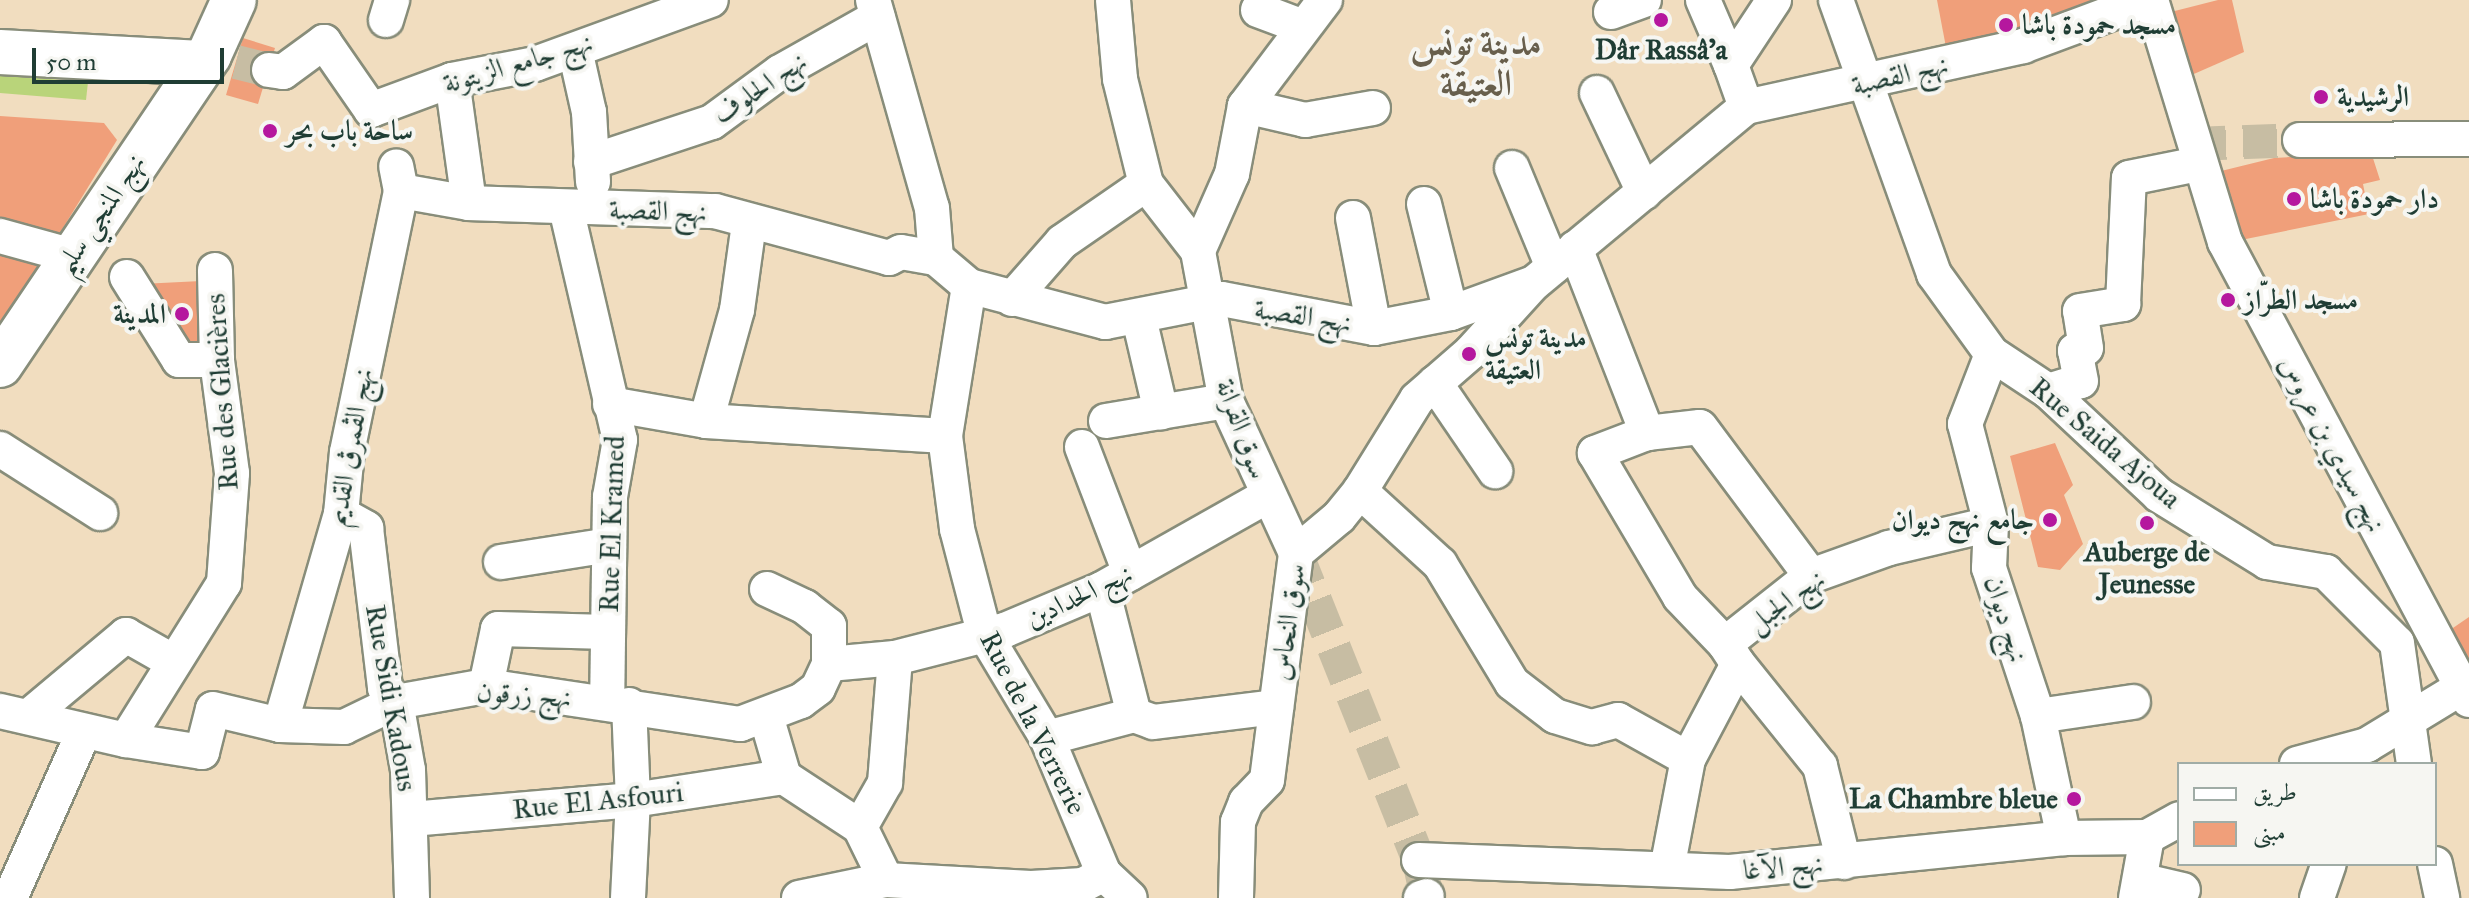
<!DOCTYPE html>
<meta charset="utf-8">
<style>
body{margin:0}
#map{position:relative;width:2469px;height:898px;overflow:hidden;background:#f1ddbf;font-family:"IM FELL Great Primer",Amiri,serif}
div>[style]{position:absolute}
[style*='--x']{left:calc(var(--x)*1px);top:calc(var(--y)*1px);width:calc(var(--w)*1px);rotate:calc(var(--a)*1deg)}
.green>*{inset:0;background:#b9d47a}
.building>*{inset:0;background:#f09f7a}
.minor-tunnel>*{height:34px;margin-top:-17px;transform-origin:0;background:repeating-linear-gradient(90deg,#c7bda3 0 34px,transparent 0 51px)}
.roads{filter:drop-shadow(2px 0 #888d7a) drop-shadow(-2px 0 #888d7a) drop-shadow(0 2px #888d7a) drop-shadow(0 -2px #888d7a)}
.minor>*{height:34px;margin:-17px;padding:0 17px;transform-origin:17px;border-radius:17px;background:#fff}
.major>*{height:44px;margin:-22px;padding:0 22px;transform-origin:22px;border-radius:22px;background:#fff}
.dots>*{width:22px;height:22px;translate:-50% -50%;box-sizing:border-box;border:4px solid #f6f6f2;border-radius:50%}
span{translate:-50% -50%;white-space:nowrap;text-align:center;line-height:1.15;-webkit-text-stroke:8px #f6f6f2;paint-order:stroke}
.poi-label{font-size:28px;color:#1f3d34;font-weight:700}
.left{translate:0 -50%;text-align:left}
.right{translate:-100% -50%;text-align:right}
.street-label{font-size:28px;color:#1f3d34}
.district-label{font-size:36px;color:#685f4c;font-weight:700}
.legend{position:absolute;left:2177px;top:762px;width:260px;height:104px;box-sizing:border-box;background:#f6f6f2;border:2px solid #a0aca6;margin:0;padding:10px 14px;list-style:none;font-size:24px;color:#1f3d34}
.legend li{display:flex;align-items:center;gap:16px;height:40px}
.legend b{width:40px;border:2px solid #a0aca6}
.scale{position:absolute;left:32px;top:48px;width:192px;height:36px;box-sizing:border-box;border:4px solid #1f3d34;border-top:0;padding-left:10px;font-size:24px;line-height:28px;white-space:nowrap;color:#1f3d34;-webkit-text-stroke:6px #f6f6f2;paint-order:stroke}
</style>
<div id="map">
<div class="green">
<div style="clip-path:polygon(0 75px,88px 82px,86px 100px,0 93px)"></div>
</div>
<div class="building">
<div style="clip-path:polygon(1937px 0,2135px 0,1949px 63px)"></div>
<div style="clip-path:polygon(2218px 0,2232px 0,2244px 52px,2187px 77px,2163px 14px)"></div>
<div style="clip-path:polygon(243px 38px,275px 48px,258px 104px,226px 95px)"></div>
<div style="clip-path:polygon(0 116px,104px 123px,117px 140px,55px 241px,0 230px)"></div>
<div style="clip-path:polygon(2371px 152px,2380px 180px,2363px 184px,2369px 214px,2236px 241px,2213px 173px,2274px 158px)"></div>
<div style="clip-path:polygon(0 251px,43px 261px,0 331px)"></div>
<div style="clip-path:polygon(201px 281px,206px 344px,181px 345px,141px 284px)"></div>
<div style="clip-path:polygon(2055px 443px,2073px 485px,2064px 495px,2083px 544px,2060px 570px,2038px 567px,2010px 456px)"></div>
<div style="clip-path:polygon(2469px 617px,2469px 665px,2450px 630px)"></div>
</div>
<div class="minor-tunnel">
<div style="--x:236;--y:62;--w:34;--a:14"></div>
<div style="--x:2192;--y:144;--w:108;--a:-2.1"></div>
<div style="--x:1296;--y:553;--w:331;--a:68.2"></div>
<div style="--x:1419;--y:860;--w:29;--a:78"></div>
</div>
<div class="roads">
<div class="minor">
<div style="--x:873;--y:0;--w:216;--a:74.2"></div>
<div style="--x:932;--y:208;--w:50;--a:85.4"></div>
<div style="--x:1113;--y:0;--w:79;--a:84.9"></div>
<div style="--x:1120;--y:79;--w:108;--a:76.1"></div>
<div style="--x:1146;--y:184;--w:85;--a:52.2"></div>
<div style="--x:1703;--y:0;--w:71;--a:66.7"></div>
<div style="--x:1836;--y:0;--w:291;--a:70.3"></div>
<div style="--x:1934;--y:274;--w:99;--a:54.1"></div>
<div style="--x:1992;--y:354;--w:67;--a:33.5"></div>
<div style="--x:2048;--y:391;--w:152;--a:43.1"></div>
<div style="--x:2159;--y:495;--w:127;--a:31.8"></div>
<div style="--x:2267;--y:562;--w:60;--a:9.6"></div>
<div style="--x:2326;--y:572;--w:100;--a:45"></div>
<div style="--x:2397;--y:643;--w:122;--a:82"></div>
<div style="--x:2151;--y:0;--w:253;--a:73"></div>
<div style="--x:2225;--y:242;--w:519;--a:61.95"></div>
<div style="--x:1258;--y:10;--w:48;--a:20.7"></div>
<div style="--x:1611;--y:12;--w:35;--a:-20"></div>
<div style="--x:386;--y:20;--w:21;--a:-73"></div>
<div style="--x:575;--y:50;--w:64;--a:77.3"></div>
<div style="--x:589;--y:112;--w:70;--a:86.7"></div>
<div style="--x:269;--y:70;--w:14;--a:8"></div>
<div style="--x:283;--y:72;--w:51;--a:-36.2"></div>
<div style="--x:324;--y:42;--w:83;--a:55.3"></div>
<div style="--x:371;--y:110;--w:86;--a:-20.3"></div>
<div style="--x:452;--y:80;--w:85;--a:-10.9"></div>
<div style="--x:535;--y:64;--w:187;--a:-20"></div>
<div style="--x:452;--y:80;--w:124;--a:82.1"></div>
<div style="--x:1597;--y:93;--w:110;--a:64.6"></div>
<div style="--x:1245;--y:106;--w:62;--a:13.1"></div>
<div style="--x:1305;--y:120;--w:69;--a:-10"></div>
<div style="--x:1746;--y:107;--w:45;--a:-109.7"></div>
<div style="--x:1731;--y:65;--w:78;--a:-56.5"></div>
<div style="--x:2300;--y:140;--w:169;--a:-0.3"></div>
<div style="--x:591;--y:162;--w:127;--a:-18.3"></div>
<div style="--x:712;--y:122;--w:84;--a:-36.3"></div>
<div style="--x:780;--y:72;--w:112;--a:-29.3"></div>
<div style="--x:1512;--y:168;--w:107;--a:67.5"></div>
<div style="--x:401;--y:191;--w:69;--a:10"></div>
<div style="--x:469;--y:203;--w:246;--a:1.9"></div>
<div style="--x:715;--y:211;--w:180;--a:15.1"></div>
<div style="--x:889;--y:258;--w:13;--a:-27"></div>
<div style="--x:901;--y:252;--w:36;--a:10"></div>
<div style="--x:936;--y:258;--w:43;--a:40.3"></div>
<div style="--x:969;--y:286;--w:141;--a:14.8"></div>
<div style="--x:1105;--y:322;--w:119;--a:-11.1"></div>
<div style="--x:1222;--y:299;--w:155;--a:10.8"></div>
<div style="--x:1374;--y:328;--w:78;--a:-11"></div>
<div style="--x:1451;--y:313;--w:88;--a:-19.9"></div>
<div style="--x:1534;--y:283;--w:276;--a:-39.7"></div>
<div style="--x:1746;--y:107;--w:284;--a:-12.4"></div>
<div style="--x:2023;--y:46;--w:132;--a:-20.4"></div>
<div style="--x:1424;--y:204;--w:112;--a:76.1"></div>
<div style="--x:566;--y:208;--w:238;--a:76.9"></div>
<div style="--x:620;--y:440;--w:58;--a:100"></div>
<div style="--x:610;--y:497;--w:205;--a:90.8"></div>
<div style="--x:1353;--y:218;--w:112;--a:79.2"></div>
<div style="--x:0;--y:236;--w:76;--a:15.3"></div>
<div style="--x:1575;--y:248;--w:199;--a:68.7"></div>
<div style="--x:1647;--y:433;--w:56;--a:159"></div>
<div style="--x:1595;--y:453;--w:167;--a:59.4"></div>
<div style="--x:1680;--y:597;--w:65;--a:46.2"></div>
<div style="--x:127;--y:277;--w:98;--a:57.9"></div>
<div style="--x:179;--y:360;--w:38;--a:0"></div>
<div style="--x:969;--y:286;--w:152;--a:99.1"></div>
<div style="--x:945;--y:436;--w:94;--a:82.6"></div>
<div style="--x:957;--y:529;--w:107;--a:75.4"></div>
<div style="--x:984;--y:633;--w:122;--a:59"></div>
<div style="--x:1047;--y:738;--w:147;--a:67.3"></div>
<div style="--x:1012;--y:299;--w:76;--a:-48.7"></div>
<div style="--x:1062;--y:242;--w:102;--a:-34.6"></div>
<div style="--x:1139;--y:318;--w:97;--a:76.8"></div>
<div style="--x:1992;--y:354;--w:75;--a:111.1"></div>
<div style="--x:1965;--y:424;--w:103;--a:75.4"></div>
<div style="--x:1991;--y:524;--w:44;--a:92.6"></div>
<div style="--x:1989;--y:568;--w:156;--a:71.7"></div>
<div style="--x:2038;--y:716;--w:125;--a:78"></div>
<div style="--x:1435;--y:383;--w:107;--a:55.7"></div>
<div style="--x:2048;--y:391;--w:34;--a:-17"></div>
<div style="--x:2081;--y:381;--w:31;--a:-101"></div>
<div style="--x:2075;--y:351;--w:11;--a:-15"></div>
<div style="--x:2086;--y:348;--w:37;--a:-99"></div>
<div style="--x:2080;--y:311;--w:44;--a:-9.2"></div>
<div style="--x:2123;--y:304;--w:126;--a:-87.3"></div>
<div style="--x:2129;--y:178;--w:70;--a:-11.5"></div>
<div style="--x:610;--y:404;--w:97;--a:10"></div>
<div style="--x:706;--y:421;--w:239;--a:3.6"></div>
<div style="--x:706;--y:421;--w:115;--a:-74.4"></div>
<div style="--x:737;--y:310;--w:88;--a:-82.1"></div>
<div style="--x:1106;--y:421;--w:122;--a:-9.5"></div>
<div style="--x:1647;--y:433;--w:53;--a:-6.5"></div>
<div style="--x:1700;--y:427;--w:186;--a:53.3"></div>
<div style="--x:1082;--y:447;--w:135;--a:69.1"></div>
<div style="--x:0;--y:449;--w:119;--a:32.6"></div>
<div style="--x:1360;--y:491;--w:108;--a:42.4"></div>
<div style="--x:1440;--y:564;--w:139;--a:58.8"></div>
<div style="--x:1512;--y:683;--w:54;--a:37.5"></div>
<div style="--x:1555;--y:716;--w:39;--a:17"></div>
<div style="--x:1592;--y:727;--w:27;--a:-15"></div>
<div style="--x:1618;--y:720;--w:80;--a:29.1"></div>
<div style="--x:341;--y:514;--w:29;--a:29"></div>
<div style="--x:366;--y:528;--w:161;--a:83.2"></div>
<div style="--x:385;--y:688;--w:18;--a:52"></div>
<div style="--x:396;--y:702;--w:69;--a:80"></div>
<div style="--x:408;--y:770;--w:128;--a:88.2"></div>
<div style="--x:1296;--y:553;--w:167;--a:-114.7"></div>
<div style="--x:1226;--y:401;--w:153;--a:-100.6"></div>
<div style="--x:1198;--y:251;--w:84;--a:-66.2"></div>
<div style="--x:1232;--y:174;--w:69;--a:-79.2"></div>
<div style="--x:1245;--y:106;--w:133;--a:-53"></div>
<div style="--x:501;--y:562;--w:109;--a:-8.9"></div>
<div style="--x:1102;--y:589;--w:130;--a:75.7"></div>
<div style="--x:829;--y:664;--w:66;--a:-5.2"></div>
<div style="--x:895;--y:658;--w:114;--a:-14.3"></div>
<div style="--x:1005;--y:630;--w:105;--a:-22.9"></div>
<div style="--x:1102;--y:589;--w:189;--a:-29.4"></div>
<div style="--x:1738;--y:664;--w:131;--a:51.2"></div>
<div style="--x:1820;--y:766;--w:99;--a:76"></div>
<div style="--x:486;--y:686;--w:58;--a:-78.1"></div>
<div style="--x:498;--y:629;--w:110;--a:1.6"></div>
<div style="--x:0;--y:711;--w:129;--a:13"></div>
<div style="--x:126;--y:740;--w:185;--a:-58"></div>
<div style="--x:224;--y:583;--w:110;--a:-85.8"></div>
<div style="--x:232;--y:473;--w:114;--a:-97.6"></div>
<div style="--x:217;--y:360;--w:90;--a:-91.3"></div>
<div style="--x:766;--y:716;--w:64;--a:73.6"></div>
<div style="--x:784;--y:777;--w:91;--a:33.3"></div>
<div style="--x:860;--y:827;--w:59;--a:63.9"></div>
<div style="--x:2038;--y:716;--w:96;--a:-8.4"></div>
<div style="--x:28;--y:717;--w:128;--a:-39.9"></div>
<div style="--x:126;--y:635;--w:53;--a:29.5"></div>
<div style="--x:280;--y:725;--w:220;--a:-73.9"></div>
<div style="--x:341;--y:514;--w:62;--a:-84.5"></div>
<div style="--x:347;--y:452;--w:267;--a:-78.3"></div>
<div style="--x:401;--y:191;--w:25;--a:-101"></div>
<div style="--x:1047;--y:738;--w:90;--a:-14.8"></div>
<div style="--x:1134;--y:715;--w:20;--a:20"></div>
<div style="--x:1153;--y:722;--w:124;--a:-7"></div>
<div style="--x:126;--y:740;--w:77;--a:9"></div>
<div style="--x:202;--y:752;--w:44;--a:-75.7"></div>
<div style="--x:213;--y:709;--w:69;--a:13.4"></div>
<div style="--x:280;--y:725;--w:64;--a:1.8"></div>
<div style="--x:344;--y:727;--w:58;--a:-25.7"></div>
<div style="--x:396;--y:702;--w:91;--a:-10.1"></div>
<div style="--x:486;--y:686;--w:257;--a:8.5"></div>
<div style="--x:740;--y:724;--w:65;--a:-20.7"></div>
<div style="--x:801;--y:701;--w:21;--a:-37"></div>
<div style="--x:818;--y:688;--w:26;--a:-65"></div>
<div style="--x:829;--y:664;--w:38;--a:-90"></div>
<div style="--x:829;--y:626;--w:31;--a:-142"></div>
<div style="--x:805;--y:607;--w:42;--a:-154.7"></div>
<div style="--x:2297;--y:764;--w:73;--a:-15.2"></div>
<div style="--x:2367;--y:745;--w:119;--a:-31.3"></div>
<div style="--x:411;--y:819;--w:223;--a:-4.9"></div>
<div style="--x:633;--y:800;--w:153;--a:-8.7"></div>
<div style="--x:860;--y:827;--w:51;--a:-60.4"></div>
<div style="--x:885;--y:783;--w:125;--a:-85.4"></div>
<div style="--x:1419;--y:860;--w:311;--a:2.2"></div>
<div style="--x:1730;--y:872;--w:336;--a:-5.8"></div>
<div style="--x:2064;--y:838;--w:83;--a:-0.7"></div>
<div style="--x:2147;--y:837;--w:37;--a:-29"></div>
<div style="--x:2435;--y:864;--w:35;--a:78"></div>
<div style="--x:1667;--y:869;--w:112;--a:-79.2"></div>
<div style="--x:1688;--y:759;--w:107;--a:-62.2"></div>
<div style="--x:1738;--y:664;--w:24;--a:-123"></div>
<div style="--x:1725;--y:644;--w:110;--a:-38.3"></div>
<div style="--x:1811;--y:576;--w:83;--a:-19.7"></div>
<div style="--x:1889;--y:548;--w:105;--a:-13.2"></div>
<div style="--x:2140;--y:880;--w:44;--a:13.1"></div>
<div style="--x:10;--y:898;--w:182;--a:-66"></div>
<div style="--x:628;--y:898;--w:98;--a:-87.1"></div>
<div style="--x:633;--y:800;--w:95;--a:-92.4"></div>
<div style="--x:799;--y:898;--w:89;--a:-11.7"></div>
<div style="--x:886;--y:880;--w:145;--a:3.2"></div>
<div style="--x:1031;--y:888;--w:52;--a:-3.3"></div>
<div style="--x:1083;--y:885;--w:24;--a:-28"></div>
<div style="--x:1104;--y:874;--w:35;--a:43"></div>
<div style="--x:1236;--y:898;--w:76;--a:-88.5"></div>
<div style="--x:1238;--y:822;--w:22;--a:-68"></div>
<div style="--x:1246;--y:802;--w:30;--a:-46"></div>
<div style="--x:1267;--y:780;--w:229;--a:-82.7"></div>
<div style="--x:1296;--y:553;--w:56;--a:-39.9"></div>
<div style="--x:1339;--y:517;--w:33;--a:-51"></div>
<div style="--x:1360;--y:491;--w:108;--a:-58.2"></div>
<div style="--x:1417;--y:399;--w:72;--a:-41"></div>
<div style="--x:1471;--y:352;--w:89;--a:-47.7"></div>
<div style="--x:1421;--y:898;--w:6;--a:-18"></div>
<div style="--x:2136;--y:898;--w:62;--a:-79.8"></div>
<div style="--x:2317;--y:898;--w:36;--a:-71"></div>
</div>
<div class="major">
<div style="--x:0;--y:52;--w:201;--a:3.1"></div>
<div style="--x:0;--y:365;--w:374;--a:-56"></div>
<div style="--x:209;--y:55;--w:60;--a:-65.6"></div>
</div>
</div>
<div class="dots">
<div style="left:1661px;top:20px;background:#b5179e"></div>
<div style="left:2006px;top:25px;background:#b5179e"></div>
<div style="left:2321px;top:97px;background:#b5179e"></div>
<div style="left:270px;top:131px;background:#b5179e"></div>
<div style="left:2294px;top:199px;background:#b5179e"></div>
<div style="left:2228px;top:300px;background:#b5179e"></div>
<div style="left:182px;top:314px;background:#b5179e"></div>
<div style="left:1469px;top:354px;background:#b5179e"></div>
<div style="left:2050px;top:520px;background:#b5179e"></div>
<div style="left:2147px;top:523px;background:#b5179e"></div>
<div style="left:2074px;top:799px;background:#b5179e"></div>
</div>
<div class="poi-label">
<span class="left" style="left:2022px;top:25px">مسجد حمودة باشا</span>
<span style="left:1661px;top:50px">Dâr Rassâ'a</span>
<span class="left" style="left:2337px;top:97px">الرشيدية</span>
<span class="left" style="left:286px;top:131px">ساحة باب بحر</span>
<span class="left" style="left:2310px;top:199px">دار حمودة باشا</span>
<span class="left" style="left:2244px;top:300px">مسجد الطرّاز</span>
<span class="right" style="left:166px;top:314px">المدينة</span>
<span class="left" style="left:1485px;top:354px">مدينة تونس<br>العتيقة</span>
<span class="right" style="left:2034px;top:520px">جامع نهج ديوان</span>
<span style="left:2147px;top:568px">Auberge de<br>Jeunesse</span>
<span class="right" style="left:2058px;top:799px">La Chambre bleue</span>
</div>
<div class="street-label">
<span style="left:518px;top:63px;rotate:-16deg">نهج جامع الزيتونة</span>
<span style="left:1900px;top:75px;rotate:-13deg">نهج القصبة</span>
<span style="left:760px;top:88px;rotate:-34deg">نهج الحلوف</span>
<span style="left:658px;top:211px;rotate:2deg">نهج القصبة</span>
<span style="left:100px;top:214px;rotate:-56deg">نهج المنجي سليم</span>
<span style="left:1303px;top:316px;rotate:9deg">نهج القصبة</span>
<span style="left:222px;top:392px;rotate:-94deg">Rue des Glacières</span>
<span style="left:1242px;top:429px;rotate:70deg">سوق القرانة</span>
<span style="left:2105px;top:443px;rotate:40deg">Rue Saida Ajoua</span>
<span style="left:2332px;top:444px;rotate:62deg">نهج سيدي بن عروس</span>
<span style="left:350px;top:447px;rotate:-80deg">نهج الڨمرڨ القديم</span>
<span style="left:612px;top:524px;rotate:-88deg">Rue El Kramed</span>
<span style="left:1079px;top:596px;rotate:-25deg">نهج الحدادين</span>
<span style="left:1786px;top:601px;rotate:-35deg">نهج الجبل</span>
<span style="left:2006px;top:619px;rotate:73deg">نهج ديوان</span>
<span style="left:1288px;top:622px;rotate:-82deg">سوق النحاس</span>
<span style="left:524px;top:695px;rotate:4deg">نهج زرقون</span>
<span style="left:391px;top:698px;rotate:80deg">Rue Sidi Kadous</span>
<span style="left:1033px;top:723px;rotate:63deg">Rue de la Verrerie</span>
<span style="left:598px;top:801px;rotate:-6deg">Rue El Asfouri</span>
<span style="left:1783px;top:867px;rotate:-5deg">نهج الآغا</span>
</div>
<div class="district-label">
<span style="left:1476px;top:63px">مدينة تونس<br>العتيقة</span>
</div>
<ul class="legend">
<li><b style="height:10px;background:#fff"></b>طريق</li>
<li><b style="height:22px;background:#f09f7a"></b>مبنى</li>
</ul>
<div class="scale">50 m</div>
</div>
